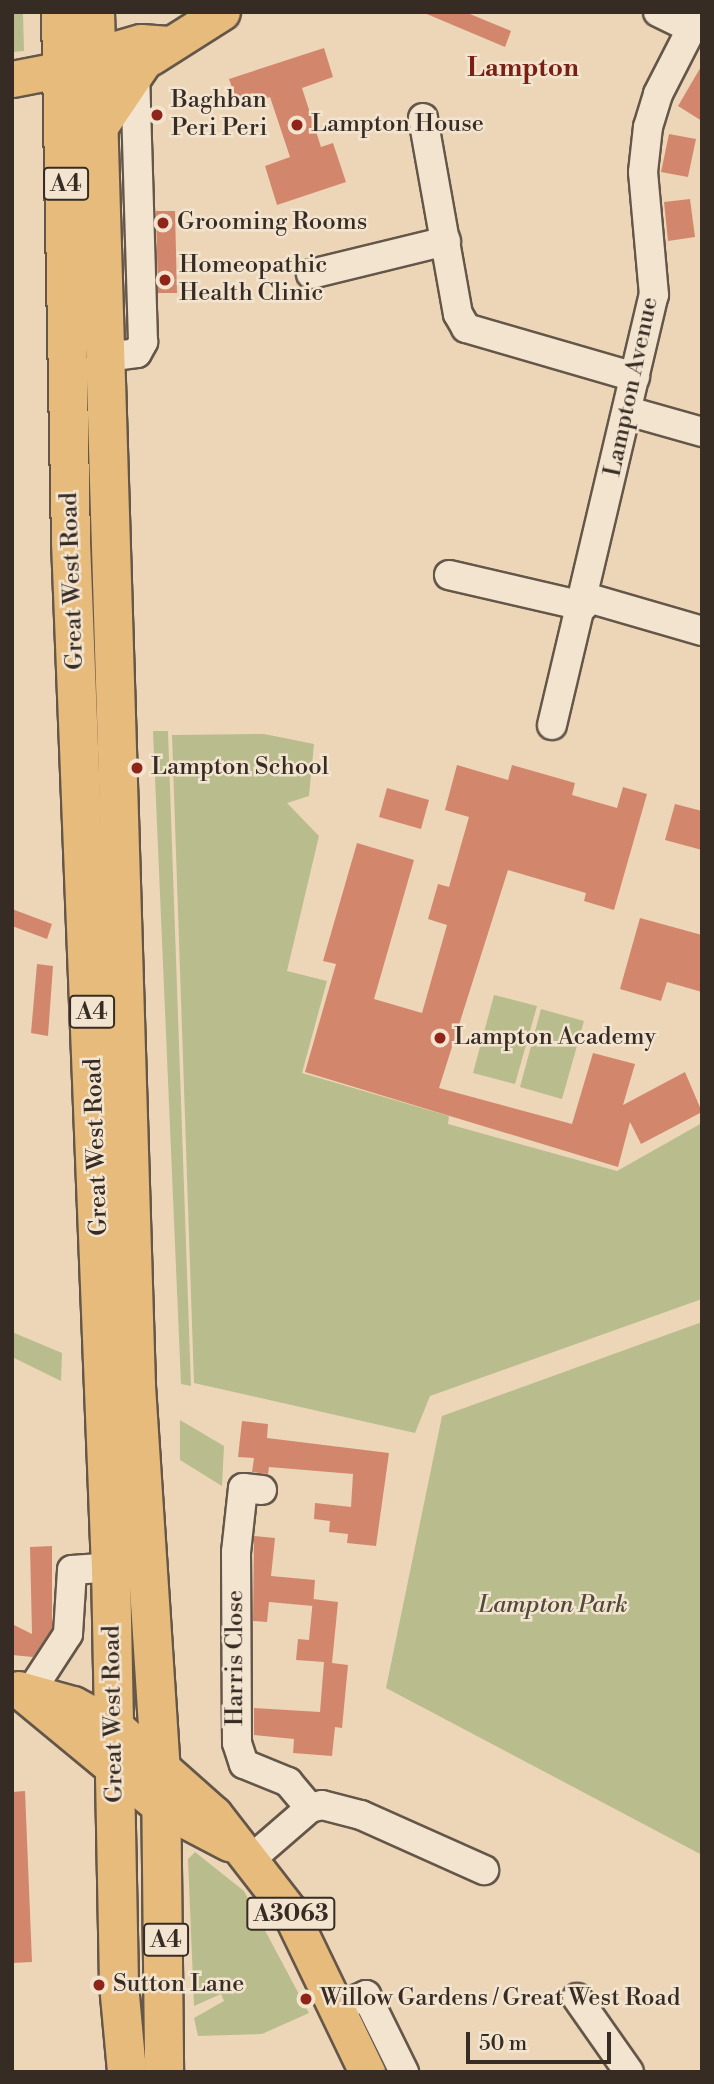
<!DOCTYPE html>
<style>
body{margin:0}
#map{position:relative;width:714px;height:2084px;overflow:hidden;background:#ecd6b7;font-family:"Libre Bodoni",serif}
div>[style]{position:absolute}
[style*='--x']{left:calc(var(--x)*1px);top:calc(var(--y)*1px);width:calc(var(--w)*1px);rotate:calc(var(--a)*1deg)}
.green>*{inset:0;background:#b9bd8d}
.building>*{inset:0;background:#d2876d}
.roads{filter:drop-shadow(2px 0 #645649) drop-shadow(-2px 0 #645649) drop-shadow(0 2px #645649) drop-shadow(0 -2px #645649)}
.minor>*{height:28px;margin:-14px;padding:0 14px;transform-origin:14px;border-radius:14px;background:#f3e4d0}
.major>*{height:35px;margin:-17.5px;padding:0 17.5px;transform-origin:17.5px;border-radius:17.5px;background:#e6bb7c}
.highway>*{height:38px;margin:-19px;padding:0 19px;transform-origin:19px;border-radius:19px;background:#e6bb7c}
.dots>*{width:19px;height:19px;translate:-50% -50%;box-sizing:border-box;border:4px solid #f3e4d0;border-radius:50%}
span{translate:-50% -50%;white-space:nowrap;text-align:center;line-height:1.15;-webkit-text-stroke:5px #f3e4d0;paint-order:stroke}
.shield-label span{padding:2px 5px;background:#f3e4d0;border:2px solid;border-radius:5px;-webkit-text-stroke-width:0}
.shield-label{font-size:23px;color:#372c24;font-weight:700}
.poi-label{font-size:24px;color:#372c24}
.left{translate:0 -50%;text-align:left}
.street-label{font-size:24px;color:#372c24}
.park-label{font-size:24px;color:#514939;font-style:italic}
.neighbourhood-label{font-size:26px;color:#7a1f14;font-weight:700}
.frame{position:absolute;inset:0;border:14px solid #372c24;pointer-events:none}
.scale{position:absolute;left:466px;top:2032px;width:145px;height:32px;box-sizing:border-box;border:4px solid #372c24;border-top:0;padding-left:9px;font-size:21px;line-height:24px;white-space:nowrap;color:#372c24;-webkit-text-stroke:5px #f3e4d0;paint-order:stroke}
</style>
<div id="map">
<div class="green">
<div style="clip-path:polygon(12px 12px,23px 12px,24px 51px,12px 52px)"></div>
<div style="clip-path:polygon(153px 731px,168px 731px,191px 1386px,181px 1384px)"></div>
<div style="clip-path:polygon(264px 734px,314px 744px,309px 796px,287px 803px,319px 836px,287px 971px,327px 981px,302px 1073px,449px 1116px,448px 1124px,617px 1171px,702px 1123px,702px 1299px,430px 1396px,415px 1433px,194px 1383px,172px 735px)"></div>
<div style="clip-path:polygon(494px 995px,537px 1006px,515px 1084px,473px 1073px)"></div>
<div style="clip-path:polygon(541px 1009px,584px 1021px,562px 1099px,520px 1087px)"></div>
<div style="clip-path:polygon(702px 1322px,702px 1855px,386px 1688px,442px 1416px)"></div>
<div style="clip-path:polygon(12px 1332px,62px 1353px,61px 1381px,12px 1357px)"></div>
<div style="clip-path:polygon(180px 1420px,224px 1446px,222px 1486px,180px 1460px)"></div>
<div style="clip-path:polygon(195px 1852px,244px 1891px,309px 2013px,262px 2034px,198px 2036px,194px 2018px,224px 2001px,221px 1994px,194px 2006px,188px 1859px)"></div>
</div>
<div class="building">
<div style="clip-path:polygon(422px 12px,465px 12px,511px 31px,505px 47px)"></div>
<div style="clip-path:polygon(324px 48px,333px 77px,302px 88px,321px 147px,333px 143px,346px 182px,277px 205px,265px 166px,290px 157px,270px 97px,239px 107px,229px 79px)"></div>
<div style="clip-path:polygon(702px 65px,702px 121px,678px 106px)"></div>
<div style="clip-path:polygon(669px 134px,696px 139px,688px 177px,661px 172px)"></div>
<div style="clip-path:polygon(690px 199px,695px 237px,668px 241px,664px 202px)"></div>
<div style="clip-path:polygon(156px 211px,175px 211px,177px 293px,158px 293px)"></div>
<div style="clip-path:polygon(457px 765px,508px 780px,512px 765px,575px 783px,572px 795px,617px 808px,623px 787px,647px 794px,614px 910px,584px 901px,586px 893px,508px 870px,439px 1088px,572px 1124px,593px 1053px,635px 1064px,623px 1105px,685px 1072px,702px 1112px,641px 1144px,630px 1122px,618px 1167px,305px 1072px,336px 964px,323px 961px,357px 843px,414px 860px,374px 999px,422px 1013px,447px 925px,428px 919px,438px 884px,449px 887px,469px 817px,445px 810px)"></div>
<div style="clip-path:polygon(387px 788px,429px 800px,421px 829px,379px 817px)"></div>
<div style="clip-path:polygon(675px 804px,702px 811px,702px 850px,665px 840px)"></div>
<div style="clip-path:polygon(12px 909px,52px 924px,47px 939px,12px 926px)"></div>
<div style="clip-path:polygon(640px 918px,702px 935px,702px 992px,667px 982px,661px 1001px,620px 989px)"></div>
<div style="clip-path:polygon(37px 964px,53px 966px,48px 1036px,31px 1033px)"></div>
<div style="clip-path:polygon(242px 1421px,268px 1424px,267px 1438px,389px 1453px,376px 1546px,347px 1543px,348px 1534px,329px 1532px,330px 1521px,314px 1519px,315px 1503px,351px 1507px,353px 1474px,269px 1467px,268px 1474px,252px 1472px,254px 1458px,238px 1457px)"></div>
<div style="clip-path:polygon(254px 1536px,275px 1538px,271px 1576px,315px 1580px,313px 1606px,269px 1602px,267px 1622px,253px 1621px)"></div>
<div style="clip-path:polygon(52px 1546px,52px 1629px,33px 1657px,12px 1655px,12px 1624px,32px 1634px,30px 1547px)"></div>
<div style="clip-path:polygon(313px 1599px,338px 1602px,332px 1663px,348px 1665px,342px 1728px,335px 1727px,332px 1756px,293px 1753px,294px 1739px,254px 1735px,254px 1708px,320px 1712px,324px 1662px,296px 1660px,298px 1639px,309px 1640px)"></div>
<div style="clip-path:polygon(25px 1791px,32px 1962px,12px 1963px,12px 1792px)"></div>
</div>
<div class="roads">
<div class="minor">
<div style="--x:658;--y:12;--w:37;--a:26"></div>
<div style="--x:423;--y:118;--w:199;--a:79.9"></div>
<div style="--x:458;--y:314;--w:16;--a:60"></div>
<div style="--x:466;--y:328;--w:176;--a:16.2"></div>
<div style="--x:311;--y:274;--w:139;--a:-13.7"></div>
<div style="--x:106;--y:357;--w:31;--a:-7"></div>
<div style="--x:137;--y:353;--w:13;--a:-61"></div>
<div style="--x:143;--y:342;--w:266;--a:-91.7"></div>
<div style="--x:628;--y:411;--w:77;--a:15.8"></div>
<div style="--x:449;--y:575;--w:138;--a:13"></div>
<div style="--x:585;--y:597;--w:122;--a:16.2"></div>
<div style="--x:552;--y:725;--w:442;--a:-76.7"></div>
<div style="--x:654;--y:295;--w:123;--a:-95.1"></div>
<div style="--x:643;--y:172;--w:45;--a:-83.7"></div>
<div style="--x:648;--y:127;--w:34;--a:-73"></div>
<div style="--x:658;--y:94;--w:92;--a:-62.9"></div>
<div style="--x:262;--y:1490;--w:19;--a:-174"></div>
<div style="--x:243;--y:1488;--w:64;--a:96.2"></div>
<div style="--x:236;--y:1552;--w:191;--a:89.7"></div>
<div style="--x:237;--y:1743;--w:22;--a:72"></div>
<div style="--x:244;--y:1764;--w:48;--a:22.2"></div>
<div style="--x:288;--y:1782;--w:34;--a:50"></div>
<div style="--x:27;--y:1697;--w:75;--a:-56.9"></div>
<div style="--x:68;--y:1634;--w:64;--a:-86.4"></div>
<div style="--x:72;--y:1570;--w:39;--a:-4"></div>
<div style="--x:250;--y:1860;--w:79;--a:-40.9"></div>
<div style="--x:310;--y:1808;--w:12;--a:-14"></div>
<div style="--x:322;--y:1805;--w:40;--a:14.4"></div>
<div style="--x:361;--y:1815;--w:135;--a:24.1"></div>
<div style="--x:577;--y:1998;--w:90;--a:54.9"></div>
<div style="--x:336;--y:2008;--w:33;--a:-23"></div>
<div style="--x:366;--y:1995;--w:86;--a:63.7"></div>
</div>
<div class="major">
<div style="--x:151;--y:57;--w:84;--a:-32.4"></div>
<div style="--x:12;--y:79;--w:84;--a:-11"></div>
<div style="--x:94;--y:63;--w:19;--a:-39"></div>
<div style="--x:109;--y:51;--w:33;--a:-16"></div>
<div style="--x:141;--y:42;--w:28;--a:4"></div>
<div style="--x:18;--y:1689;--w:57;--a:15.3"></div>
<div style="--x:73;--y:1704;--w:49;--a:28.1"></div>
<div style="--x:116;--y:1727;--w:131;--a:41.6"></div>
<div style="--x:214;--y:1814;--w:124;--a:52.2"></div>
<div style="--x:290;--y:1912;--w:178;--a:64.3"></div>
<div style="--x:24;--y:1694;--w:179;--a:39.6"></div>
<div style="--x:162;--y:1808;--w:76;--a:27.6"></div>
</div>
<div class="highway">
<div style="--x:61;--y:12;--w:530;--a:88.92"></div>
<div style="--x:71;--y:542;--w:1026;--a:87.77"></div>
<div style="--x:111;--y:1567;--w:418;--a:88.9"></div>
<div style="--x:119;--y:1985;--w:87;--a:84.7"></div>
<div style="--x:95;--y:12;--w:1375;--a:88.29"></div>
<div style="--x:136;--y:1386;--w:386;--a:86.3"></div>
<div style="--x:161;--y:1771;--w:301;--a:89.4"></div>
<div style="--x:96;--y:131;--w:84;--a:-56.1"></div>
</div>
</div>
<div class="dots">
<div style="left:157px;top:115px;background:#8f2418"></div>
<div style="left:297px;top:125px;background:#8f2418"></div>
<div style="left:163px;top:223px;background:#8f2418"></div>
<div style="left:165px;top:280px;background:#8f2418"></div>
<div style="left:137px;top:768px;background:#8f2418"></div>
<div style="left:440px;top:1038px;background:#8f2418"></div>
<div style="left:99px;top:1985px;background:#8f2418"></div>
<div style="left:306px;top:1999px;background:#8f2418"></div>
</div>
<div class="shield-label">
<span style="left:66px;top:184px">A4</span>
<span style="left:92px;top:1012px">A4</span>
<span style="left:291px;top:1914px">A3063</span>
<span style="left:166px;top:1940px">A4</span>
</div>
<div class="poi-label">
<span class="left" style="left:171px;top:115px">Baghban<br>Peri Peri</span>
<span class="left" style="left:311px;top:125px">Lampton House</span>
<span class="left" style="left:177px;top:223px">Grooming Rooms</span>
<span class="left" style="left:179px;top:280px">Homeopathic<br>Health Clinic</span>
<span class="left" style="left:151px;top:768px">Lampton School</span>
<span class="left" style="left:454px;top:1038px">Lampton Academy</span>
<span class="left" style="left:113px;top:1985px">Sutton Lane</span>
<span class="left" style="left:320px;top:1999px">Willow Gardens / Great West Road</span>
</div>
<div class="street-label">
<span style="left:632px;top:387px;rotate:-78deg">Lampton Avenue</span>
<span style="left:73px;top:581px;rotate:-92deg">Great West Road</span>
<span style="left:97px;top:1147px;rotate:-92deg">Great West Road</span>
<span style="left:236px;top:1658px;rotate:-90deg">Harris Close</span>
<span style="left:114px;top:1714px;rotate:-91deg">Great West Road</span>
</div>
<div class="park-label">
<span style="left:553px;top:1606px">Lampton Park</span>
</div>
<div class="neighbourhood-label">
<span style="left:523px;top:69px">Lampton</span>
</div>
<div class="frame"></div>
<div class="scale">50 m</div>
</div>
